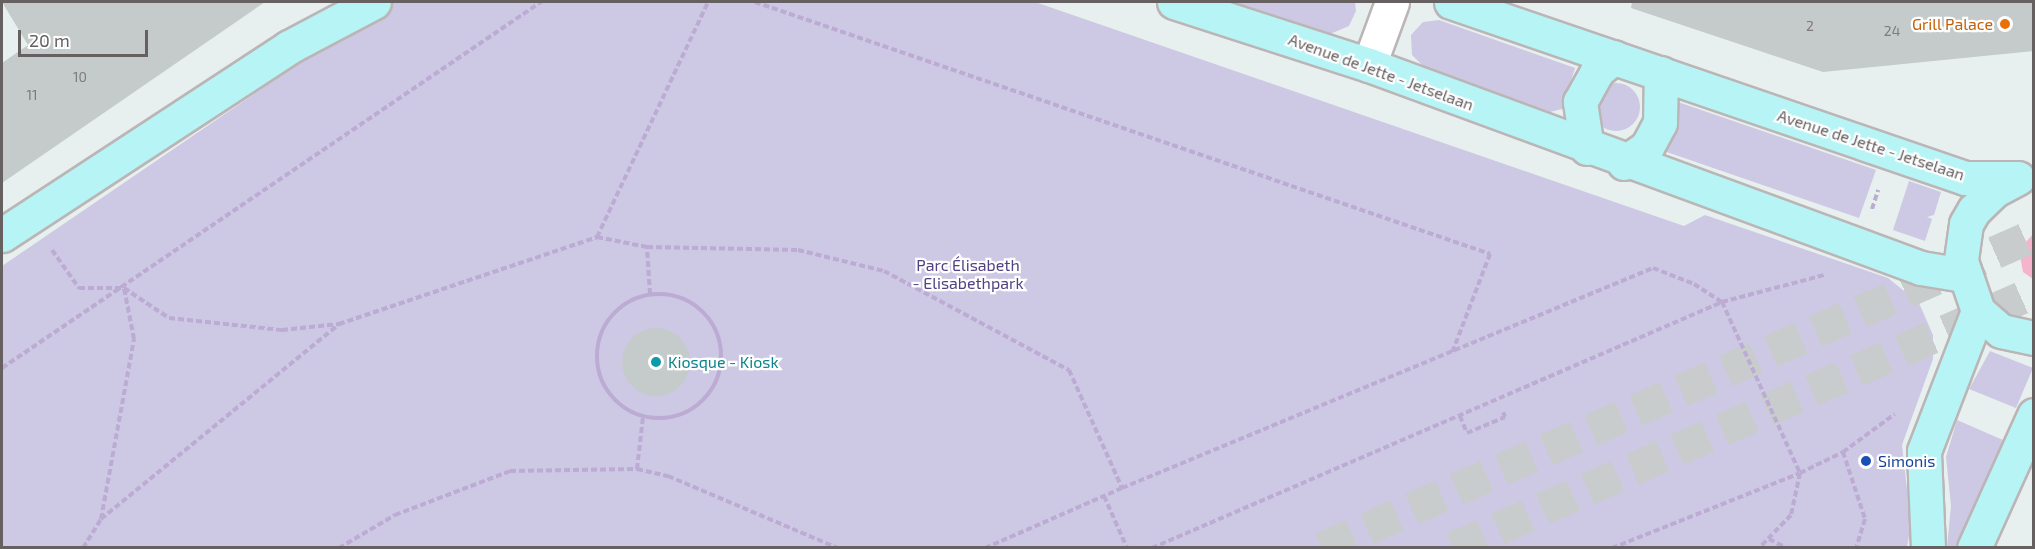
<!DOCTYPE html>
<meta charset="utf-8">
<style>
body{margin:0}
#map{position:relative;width:2035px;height:549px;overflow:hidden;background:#e8f0ef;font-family:"Exo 2",sans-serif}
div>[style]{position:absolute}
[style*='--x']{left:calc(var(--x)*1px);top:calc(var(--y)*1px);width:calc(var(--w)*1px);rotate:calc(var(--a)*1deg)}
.green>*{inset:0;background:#cdc8e4}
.round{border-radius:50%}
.water>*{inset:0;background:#f5b3cc}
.building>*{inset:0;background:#c5cbca}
.trunk-tunnel>*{height:33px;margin-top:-16.5px;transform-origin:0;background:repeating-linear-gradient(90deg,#c8cccc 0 33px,transparent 0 49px)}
.path>*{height:4px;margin-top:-2px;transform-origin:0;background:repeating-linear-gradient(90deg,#bcabd2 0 6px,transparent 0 9px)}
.path>.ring{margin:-2px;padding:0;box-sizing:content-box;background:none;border:4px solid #bcabd2;border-radius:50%}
.roads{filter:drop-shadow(2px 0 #bbb5b6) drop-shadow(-2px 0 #bbb5b6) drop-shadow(0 2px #bbb5b6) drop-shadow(0 -2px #bbb5b6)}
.minor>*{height:33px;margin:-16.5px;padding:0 16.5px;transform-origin:16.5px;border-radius:16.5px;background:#fff}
.primary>*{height:33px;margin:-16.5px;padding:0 16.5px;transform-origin:16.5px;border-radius:16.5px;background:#b7f4f6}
.dots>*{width:16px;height:16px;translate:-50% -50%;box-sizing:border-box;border:3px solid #fff;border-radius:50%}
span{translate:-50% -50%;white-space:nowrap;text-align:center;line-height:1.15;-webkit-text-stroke:4.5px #fff;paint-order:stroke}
.number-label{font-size:14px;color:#7e7b7b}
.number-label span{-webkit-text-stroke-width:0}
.food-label{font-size:16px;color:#c56008}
.right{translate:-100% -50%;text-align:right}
.street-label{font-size:16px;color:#666061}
.park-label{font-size:16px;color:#514283}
.culture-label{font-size:16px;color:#0d838f}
.left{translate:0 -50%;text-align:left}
.transit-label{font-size:16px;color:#164399}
.frame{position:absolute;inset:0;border:3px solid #666061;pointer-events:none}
.scale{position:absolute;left:18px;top:30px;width:130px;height:27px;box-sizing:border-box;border:3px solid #666061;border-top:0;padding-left:8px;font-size:18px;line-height:21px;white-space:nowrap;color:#666061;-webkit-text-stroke:4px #fff;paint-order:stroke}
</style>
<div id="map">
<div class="green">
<div style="clip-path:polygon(389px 2px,1035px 2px,1684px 226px,1705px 215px,1888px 278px,1919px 303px,1933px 335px,1933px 359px,1902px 445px,1911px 524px,1907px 547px,2px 548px,2px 266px)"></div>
<div style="clip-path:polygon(1230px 2px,1355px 2px,1356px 11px,1349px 26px,1330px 34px)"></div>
<div style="clip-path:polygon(1439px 20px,1575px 68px,1562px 109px,1550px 112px,1425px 68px,1412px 55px,1411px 35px,1423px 22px)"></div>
<div class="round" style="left:1592px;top:83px;width:48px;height:48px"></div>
<div style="clip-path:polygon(1672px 100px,1876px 170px,1859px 218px,1658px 149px)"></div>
<div style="clip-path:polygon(1909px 181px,1941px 192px,1934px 215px,1927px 217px,1932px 219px,1925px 241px,1893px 230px)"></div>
<div style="clip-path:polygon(1990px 351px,2033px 368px,2016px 408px,1969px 389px)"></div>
<div style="clip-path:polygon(1957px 420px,2003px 440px,1956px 547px,1947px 547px,1951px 506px,1946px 457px)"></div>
</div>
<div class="water">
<div style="clip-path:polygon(2033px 234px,2033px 279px,2023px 272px,2019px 250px)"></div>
</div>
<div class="building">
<div style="clip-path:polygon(2px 2px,265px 2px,2px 183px,2px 63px,28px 45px)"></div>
<div style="clip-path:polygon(1632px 2px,2034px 2px,2034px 51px,1823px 72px,1631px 8px)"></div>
<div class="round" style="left:622px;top:328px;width:68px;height:68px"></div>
</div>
<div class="trunk-tunnel">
<div style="--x:1322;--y:548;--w:778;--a:-23.73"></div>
<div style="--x:1453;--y:548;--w:635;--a:-23.78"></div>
</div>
<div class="path">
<div style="--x:755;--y:2;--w:777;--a:18.92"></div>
<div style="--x:1490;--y:254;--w:106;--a:111"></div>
<div style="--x:1872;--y:209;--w:20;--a:-72"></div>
<div style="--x:647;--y:247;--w:51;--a:-168.7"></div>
<div style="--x:597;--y:237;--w:260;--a:-64.7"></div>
<div style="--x:52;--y:250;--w:47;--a:54.6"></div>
<div style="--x:79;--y:288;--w:45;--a:0"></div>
<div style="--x:124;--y:288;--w:54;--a:33.7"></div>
<div style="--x:169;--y:318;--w:114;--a:6.1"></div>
<div style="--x:282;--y:330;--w:57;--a:-6"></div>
<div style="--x:650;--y:294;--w:47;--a:-93.7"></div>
<div style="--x:647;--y:247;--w:151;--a:1.1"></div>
<div style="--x:798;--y:250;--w:89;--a:13.7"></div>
<div style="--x:884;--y:271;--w:210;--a:28.2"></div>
<div style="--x:1069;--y:370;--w:129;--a:65.8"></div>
<div style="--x:1122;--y:488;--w:20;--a:156"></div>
<div class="ring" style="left:597px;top:294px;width:120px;height:120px"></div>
<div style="--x:2;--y:368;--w:652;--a:-34.18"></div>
<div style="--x:1460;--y:416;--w:18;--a:68"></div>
<div style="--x:1467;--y:433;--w:41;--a:-22.8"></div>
<div style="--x:1505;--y:417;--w:5;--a:-112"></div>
<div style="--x:1843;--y:452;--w:71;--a:71.8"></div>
<div style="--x:1865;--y:519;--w:30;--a:107"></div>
<div style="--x:637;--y:469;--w:52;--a:-83.4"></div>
<div style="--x:1122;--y:488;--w:575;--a:-22.5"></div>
<div style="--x:1653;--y:268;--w:44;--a:21.3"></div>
<div style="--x:1694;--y:284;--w:33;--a:33"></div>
<div style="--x:1722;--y:302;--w:188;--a:65.5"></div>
<div style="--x:1800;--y:473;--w:43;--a:102.1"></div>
<div style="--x:1791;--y:515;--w:46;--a:134.1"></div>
<div style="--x:101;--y:519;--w:183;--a:-79.6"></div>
<div style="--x:134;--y:339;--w:52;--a:-101.1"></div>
<div style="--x:1769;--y:539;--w:20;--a:27"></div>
<div style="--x:83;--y:548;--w:34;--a:-58"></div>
<div style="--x:101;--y:519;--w:308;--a:-39.3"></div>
<div style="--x:339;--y:324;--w:272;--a:-18.6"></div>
<div style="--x:339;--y:548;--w:65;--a:-30.5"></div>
<div style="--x:395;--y:515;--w:123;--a:-20.9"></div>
<div style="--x:510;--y:471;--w:127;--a:-0.9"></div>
<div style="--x:637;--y:469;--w:32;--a:13"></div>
<div style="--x:668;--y:476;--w:185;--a:23"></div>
<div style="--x:985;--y:548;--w:130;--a:-23.6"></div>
<div style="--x:1104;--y:496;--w:57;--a:66.1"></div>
<div style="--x:1152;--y:548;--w:621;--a:-23.34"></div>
<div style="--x:1722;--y:302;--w:106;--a:-14.8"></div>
<div style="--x:1612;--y:548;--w:202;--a:-21.7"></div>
<div style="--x:1800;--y:473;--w:48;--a:-26"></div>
<div style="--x:1843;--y:452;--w:64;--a:-36.2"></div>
</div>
<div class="roads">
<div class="minor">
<div style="--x:1369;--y:65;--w:67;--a:-69.9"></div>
</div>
<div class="primary">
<div style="--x:1174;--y:2;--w:205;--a:17.9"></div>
<div style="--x:1369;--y:65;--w:588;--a:20.19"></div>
<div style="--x:1921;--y:268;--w:43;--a:9.5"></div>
<div style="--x:1451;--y:2;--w:543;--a:18.9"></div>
<div style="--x:1965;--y:178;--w:51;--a:0"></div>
<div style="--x:1587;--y:148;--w:47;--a:-98.7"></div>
<div style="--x:1580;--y:102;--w:35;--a:-61"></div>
<div style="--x:1597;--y:71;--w:22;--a:-39"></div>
<div style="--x:1624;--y:163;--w:28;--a:-35"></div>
<div style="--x:1647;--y:147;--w:27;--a:-62"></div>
<div style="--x:1660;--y:123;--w:50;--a:-88.9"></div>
<div style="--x:2018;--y:178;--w:26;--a:152"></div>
<div style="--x:1995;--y:190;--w:29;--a:136"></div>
<div style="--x:1974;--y:210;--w:16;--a:120"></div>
<div style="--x:1966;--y:224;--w:37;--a:98"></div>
<div style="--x:1961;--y:261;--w:53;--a:71.2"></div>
<div style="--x:1978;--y:311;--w:30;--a:41"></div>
<div style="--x:2001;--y:331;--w:34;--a:12"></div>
<div style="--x:2;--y:235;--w:343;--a:-33.2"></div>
<div style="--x:289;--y:47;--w:96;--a:-27.9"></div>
<div style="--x:1928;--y:548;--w:97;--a:-92.4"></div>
<div style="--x:1924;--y:451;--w:150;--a:-68.9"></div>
<div style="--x:1974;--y:548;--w:146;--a:-65.7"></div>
</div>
</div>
<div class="dots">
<div style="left:2005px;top:24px;background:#e8710a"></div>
<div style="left:656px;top:362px;background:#0f9aa8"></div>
<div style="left:1866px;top:461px;background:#1a4fb4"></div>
</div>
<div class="number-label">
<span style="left:1810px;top:26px">2</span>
<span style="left:1892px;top:31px">24</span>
<span style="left:80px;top:77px">10</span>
<span style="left:32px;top:95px">11</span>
</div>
<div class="food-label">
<span class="right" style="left:1993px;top:24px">Grill Palace</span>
</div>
<div class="street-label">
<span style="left:1381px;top:72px;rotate:20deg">Avenue de Jette - Jetselaan</span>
<span style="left:1871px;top:145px;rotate:18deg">Avenue de Jette - Jetselaan</span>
</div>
<div class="park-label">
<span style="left:968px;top:274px">Parc Élisabeth<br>- Elisabethpark</span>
</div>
<div class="culture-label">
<span class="left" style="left:668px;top:362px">Kiosque - Kiosk</span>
</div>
<div class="transit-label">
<span class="left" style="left:1878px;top:461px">Simonis</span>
</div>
<div class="frame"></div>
<div class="scale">20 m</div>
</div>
